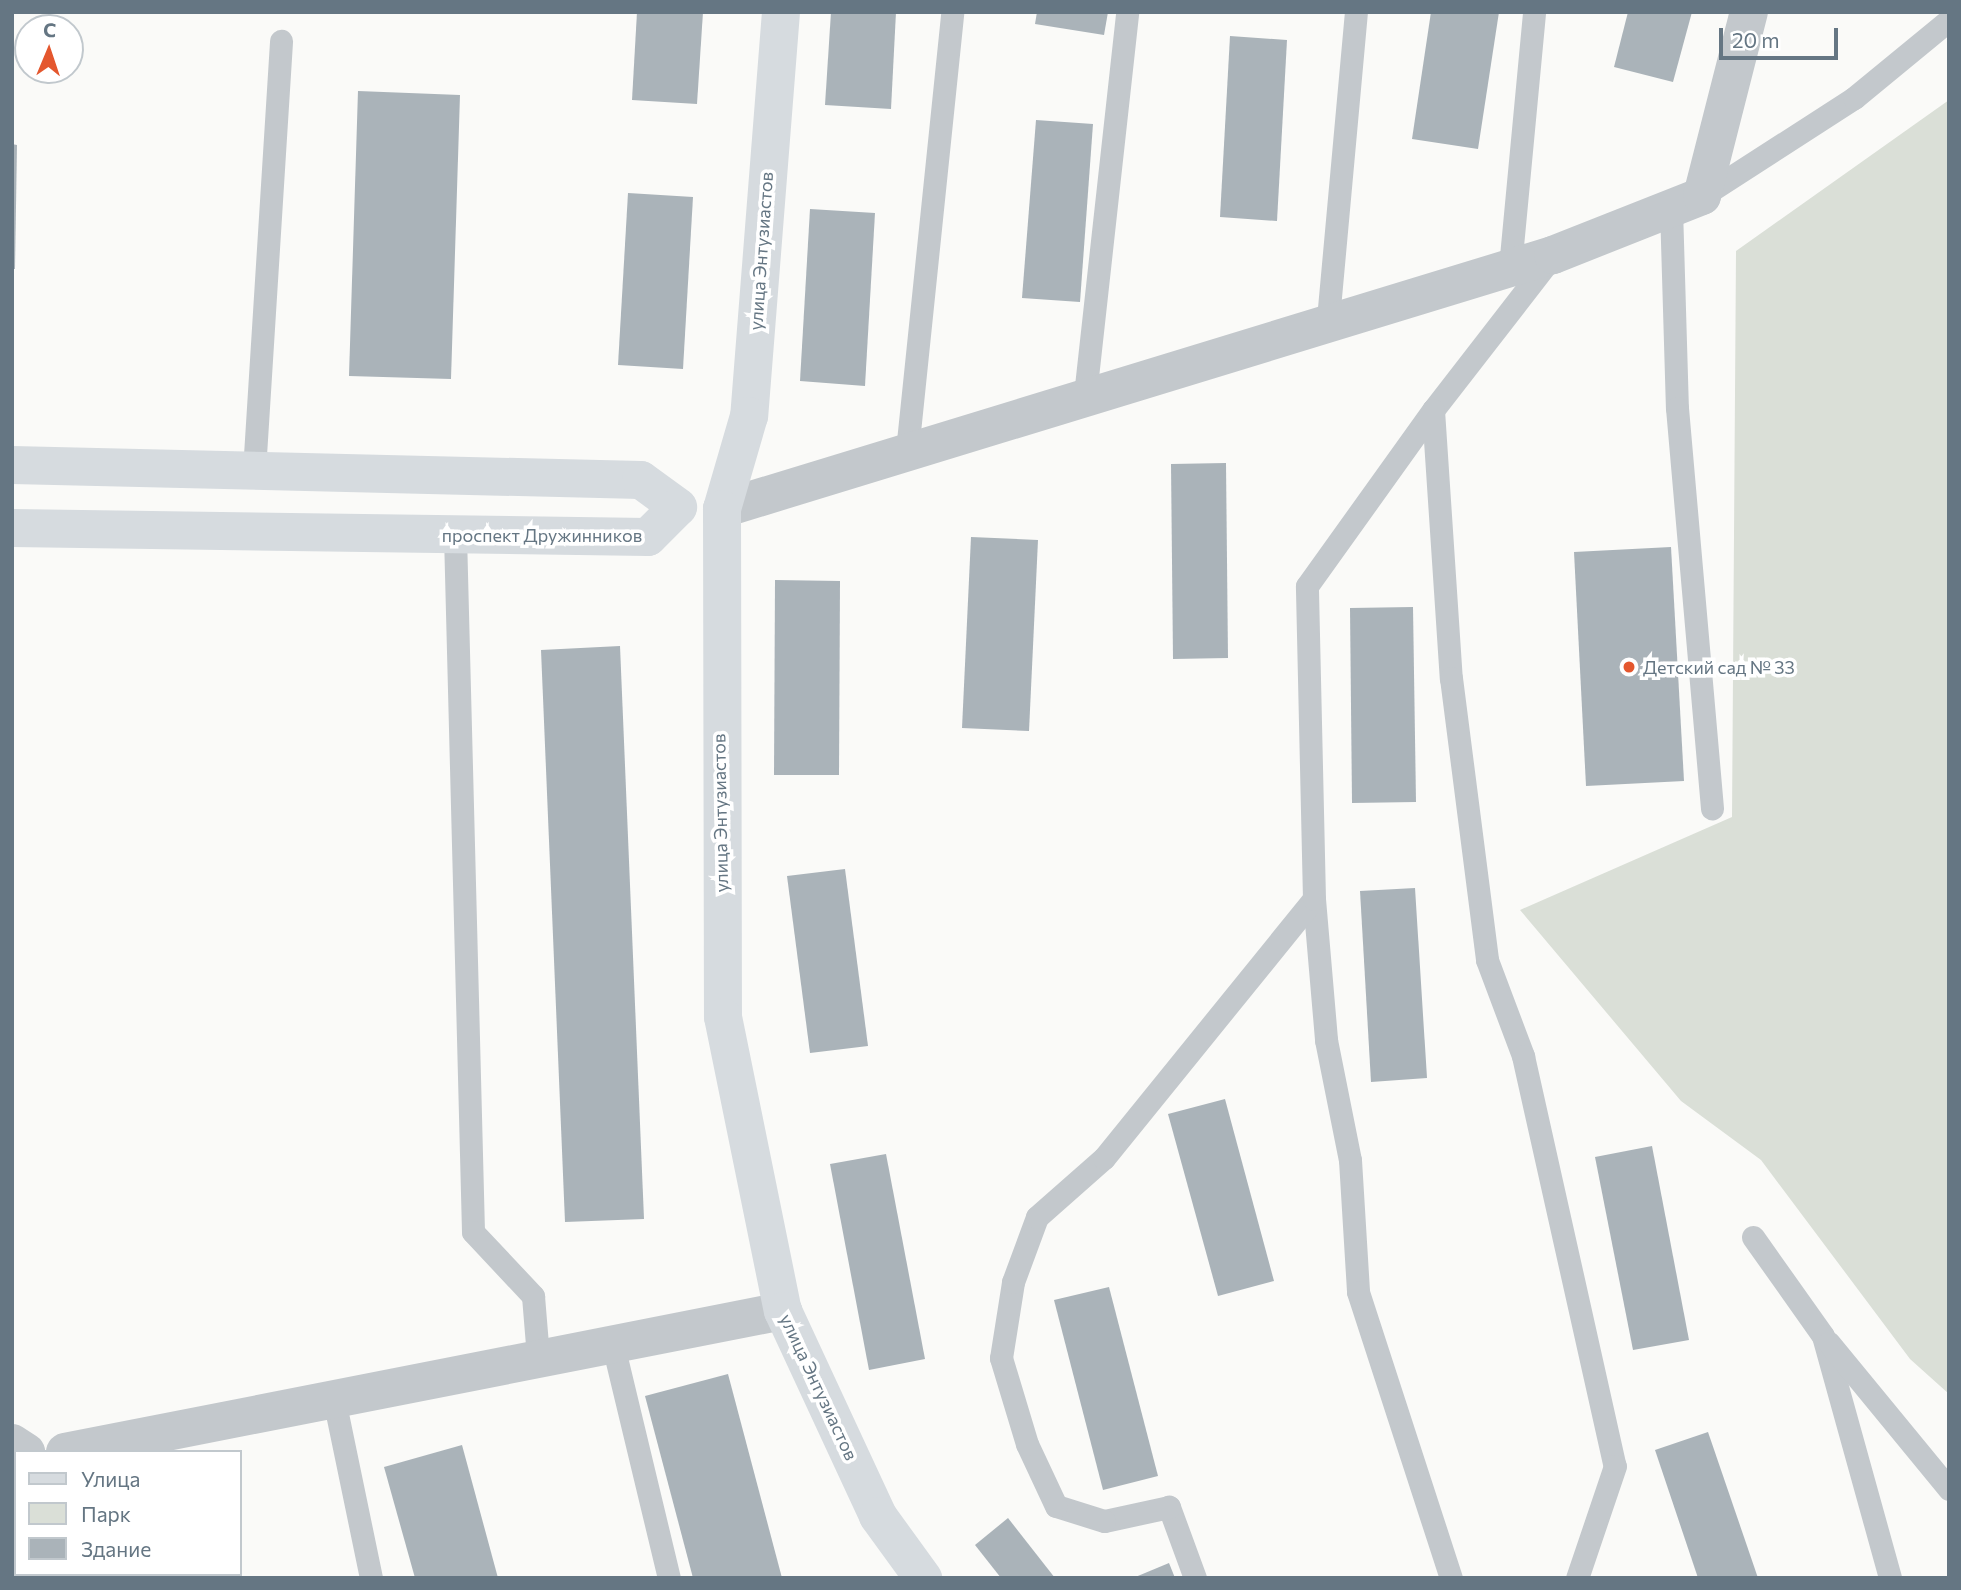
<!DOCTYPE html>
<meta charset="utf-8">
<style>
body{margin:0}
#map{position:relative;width:1961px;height:1590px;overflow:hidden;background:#fafaf8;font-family:Commissioner,sans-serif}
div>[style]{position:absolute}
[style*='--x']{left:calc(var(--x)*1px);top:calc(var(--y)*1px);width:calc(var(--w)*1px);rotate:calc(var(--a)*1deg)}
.green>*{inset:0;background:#dadfd7}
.building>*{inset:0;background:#aab3b9}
.lane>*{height:23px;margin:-11.5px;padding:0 11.5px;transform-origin:11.5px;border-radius:11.5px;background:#c3c8cc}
.street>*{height:38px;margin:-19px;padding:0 19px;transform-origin:19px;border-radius:19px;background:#c3c8cc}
.secondary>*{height:38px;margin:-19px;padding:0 19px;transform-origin:19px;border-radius:19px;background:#d6dbdf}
.dots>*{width:19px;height:19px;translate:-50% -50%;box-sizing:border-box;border:4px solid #fff;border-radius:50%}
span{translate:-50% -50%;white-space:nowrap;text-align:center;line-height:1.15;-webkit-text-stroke:7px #fff;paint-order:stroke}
.street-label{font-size:18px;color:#657683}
.poi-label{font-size:18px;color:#657683}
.left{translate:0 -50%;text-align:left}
.frame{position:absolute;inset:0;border:14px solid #657683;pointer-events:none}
.legend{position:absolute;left:14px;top:1450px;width:228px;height:126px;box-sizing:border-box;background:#fff;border:2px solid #c1c8cd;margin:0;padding:9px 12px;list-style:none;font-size:21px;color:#657683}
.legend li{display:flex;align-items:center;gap:14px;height:35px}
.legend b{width:35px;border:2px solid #c1c8cd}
.north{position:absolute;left:14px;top:14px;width:70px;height:70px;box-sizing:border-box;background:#fff;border:2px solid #c1c8cd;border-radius:50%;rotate:2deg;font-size:19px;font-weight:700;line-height:28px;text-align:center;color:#657683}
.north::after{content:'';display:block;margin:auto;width:24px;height:32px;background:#e4572e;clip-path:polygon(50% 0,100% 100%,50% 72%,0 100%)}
.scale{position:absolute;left:1719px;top:28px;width:119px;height:32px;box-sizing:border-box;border:4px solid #657683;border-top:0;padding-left:9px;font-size:21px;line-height:24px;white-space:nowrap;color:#657683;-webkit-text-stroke:5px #fff;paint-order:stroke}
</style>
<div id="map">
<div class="green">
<div style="clip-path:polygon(1949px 100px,1949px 1394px,1910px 1359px,1761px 1160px,1681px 1101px,1520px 910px,1732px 817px,1736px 251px)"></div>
</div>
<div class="building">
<div style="clip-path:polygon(637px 12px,703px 12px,697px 104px,632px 100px)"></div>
<div style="clip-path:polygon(831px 12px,896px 12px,891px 109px,825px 105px)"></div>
<div style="clip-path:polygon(1037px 12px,1108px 12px,1104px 35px,1035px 24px)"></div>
<div style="clip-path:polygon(1431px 12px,1499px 12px,1478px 149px,1412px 139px)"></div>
<div style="clip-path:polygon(1628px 12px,1692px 12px,1673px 82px,1614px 67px)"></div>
<div style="clip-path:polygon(1230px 36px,1287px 40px,1277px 221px,1220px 217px)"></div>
<div style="clip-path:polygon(358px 91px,460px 95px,451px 379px,349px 376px)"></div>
<div style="clip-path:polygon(1036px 120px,1093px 124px,1080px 302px,1022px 298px)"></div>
<div style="clip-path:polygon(12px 144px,17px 145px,15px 269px,12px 269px)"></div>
<div style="clip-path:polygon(628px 193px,693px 197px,683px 369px,618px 365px)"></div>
<div style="clip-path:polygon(810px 209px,875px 213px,865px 386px,800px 381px)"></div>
<div style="clip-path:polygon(1226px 463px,1228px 658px,1173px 659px,1171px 464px)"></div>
<div style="clip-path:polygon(971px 537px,1038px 540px,1029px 731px,962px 728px)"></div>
<div style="clip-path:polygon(1671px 547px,1684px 781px,1586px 786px,1574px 552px)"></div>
<div style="clip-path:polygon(775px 580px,840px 581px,839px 775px,774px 775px)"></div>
<div style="clip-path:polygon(1413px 607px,1416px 802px,1352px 803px,1350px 608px)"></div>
<div style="clip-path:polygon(620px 646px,644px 1219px,565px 1222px,541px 650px)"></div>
<div style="clip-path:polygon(845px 869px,868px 1046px,810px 1053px,787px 876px)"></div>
<div style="clip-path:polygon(1415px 888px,1427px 1078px,1371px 1082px,1360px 891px)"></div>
<div style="clip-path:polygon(1225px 1099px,1274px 1281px,1218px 1296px,1168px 1114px)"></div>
<div style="clip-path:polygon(1652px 1146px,1689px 1340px,1633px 1350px,1595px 1157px)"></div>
<div style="clip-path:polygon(886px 1154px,925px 1359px,869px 1370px,830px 1164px)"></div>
<div style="clip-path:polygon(1109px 1287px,1158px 1476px,1103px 1490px,1054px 1300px)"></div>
<div style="clip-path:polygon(728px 1374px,782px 1578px,693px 1578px,645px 1396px)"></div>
<div style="clip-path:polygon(1708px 1432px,1758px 1578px,1698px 1578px,1655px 1450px)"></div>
<div style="clip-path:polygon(462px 1445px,498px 1578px,415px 1578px,384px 1467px)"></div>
<div style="clip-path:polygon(1008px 1518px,1055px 1578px,1001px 1578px,975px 1545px)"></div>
<div style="clip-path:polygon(1169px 1563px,1175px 1578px,1133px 1578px)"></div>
<div style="clip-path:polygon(129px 1574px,215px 1574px,215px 1578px,130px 1578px)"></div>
</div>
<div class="lane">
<div style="--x:1702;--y:196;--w:181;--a:-32.8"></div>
<div style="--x:1854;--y:98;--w:123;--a:-39.4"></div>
<div style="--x:1671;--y:208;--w:200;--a:88.3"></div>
<div style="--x:1677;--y:408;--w:402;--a:85"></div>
<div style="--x:1551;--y:258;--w:192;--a:127.8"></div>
<div style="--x:1433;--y:410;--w:269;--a:86.2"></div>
<div style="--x:1451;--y:678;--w:284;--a:82.7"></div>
<div style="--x:1487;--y:960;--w:103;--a:69.4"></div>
<div style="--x:1523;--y:1056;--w:420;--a:77.4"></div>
<div style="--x:1615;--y:1466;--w:118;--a:108.7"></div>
<div style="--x:1510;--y:267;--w:256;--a:-84.6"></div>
<div style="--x:1328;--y:319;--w:308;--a:-84.8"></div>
<div style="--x:1085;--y:395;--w:385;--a:-83.7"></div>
<div style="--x:907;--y:451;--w:441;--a:-84.1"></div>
<div style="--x:254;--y:471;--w:431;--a:-86.4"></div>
<div style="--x:455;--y:535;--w:697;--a:88.52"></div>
<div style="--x:473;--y:1232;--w:88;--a:46.8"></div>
<div style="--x:533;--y:1296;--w:61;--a:85.3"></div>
<div style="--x:1314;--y:899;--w:142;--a:85.1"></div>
<div style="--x:1326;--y:1040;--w:122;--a:78.7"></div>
<div style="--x:1350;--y:1160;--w:132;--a:86.5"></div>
<div style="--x:1358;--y:1292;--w:301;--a:72"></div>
<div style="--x:1753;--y:1237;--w:121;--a:54.7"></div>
<div style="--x:1823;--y:1336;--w:251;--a:74.5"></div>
<div style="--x:1829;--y:1343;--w:189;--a:50.6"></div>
<div style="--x:613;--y:1345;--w:240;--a:76.5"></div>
<div style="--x:335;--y:1404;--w:178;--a:78.3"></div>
<div style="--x:69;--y:1574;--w:4;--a:76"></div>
<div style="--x:1195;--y:1578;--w:76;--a:-110.1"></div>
<div style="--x:1169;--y:1507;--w:66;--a:167.8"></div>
<div style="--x:1104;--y:1521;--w:50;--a:-162.6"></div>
<div style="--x:1056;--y:1506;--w:68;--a:-115.1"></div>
<div style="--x:1027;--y:1444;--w:90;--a:-106.8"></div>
<div style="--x:1001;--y:1358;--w:77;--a:-81"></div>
<div style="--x:1013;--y:1282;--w:69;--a:-69.7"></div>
<div style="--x:1037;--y:1217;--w:89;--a:-41.4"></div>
<div style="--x:1104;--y:1158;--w:333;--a:-51"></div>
<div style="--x:1314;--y:899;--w:313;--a:-91.3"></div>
<div style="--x:1307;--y:586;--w:216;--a:-54.4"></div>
</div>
<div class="street">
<div style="--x:722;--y:509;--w:869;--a:-17"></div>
<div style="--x:1553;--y:255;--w:160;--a:-21.6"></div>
<div style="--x:1702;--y:196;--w:190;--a:-75.7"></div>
<div style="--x:12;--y:1443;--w:17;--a:33"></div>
<div style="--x:65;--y:1452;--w:732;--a:-11.11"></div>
</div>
<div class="secondary">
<div style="--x:781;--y:12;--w:405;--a:94.5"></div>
<div style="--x:749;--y:416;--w:97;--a:106.2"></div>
<div style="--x:722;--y:509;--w:508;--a:89.89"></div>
<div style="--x:723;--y:1017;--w:300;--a:78.5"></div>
<div style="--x:783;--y:1311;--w:226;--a:65.1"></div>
<div style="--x:878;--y:1516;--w:77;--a:54"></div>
<div style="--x:12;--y:465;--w:629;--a:1.37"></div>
<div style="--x:641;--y:480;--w:46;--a:36.1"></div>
<div style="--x:12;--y:528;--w:636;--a:0.81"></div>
<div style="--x:648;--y:537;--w:42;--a:-45"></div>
</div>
<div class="dots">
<div style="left:1629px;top:667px;background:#e4572e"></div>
</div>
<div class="street-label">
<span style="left:761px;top:251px;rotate:-86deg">улица Энтузиастов</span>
<span style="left:542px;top:535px">проспект Дружинников</span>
<span style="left:720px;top:813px;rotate:-91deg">улица Энтузиастов</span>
<span style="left:819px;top:1387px;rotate:65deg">улица Энтузиастов</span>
</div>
<div class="poi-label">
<span class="left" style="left:1643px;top:667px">Детский сад № 33</span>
</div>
<div class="frame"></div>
<ul class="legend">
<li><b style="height:9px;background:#d6dbdf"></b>Улица</li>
<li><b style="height:19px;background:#dadfd7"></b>Парк</li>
<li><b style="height:19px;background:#aab3b9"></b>Здание</li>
</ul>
<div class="north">С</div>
<div class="scale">20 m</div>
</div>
